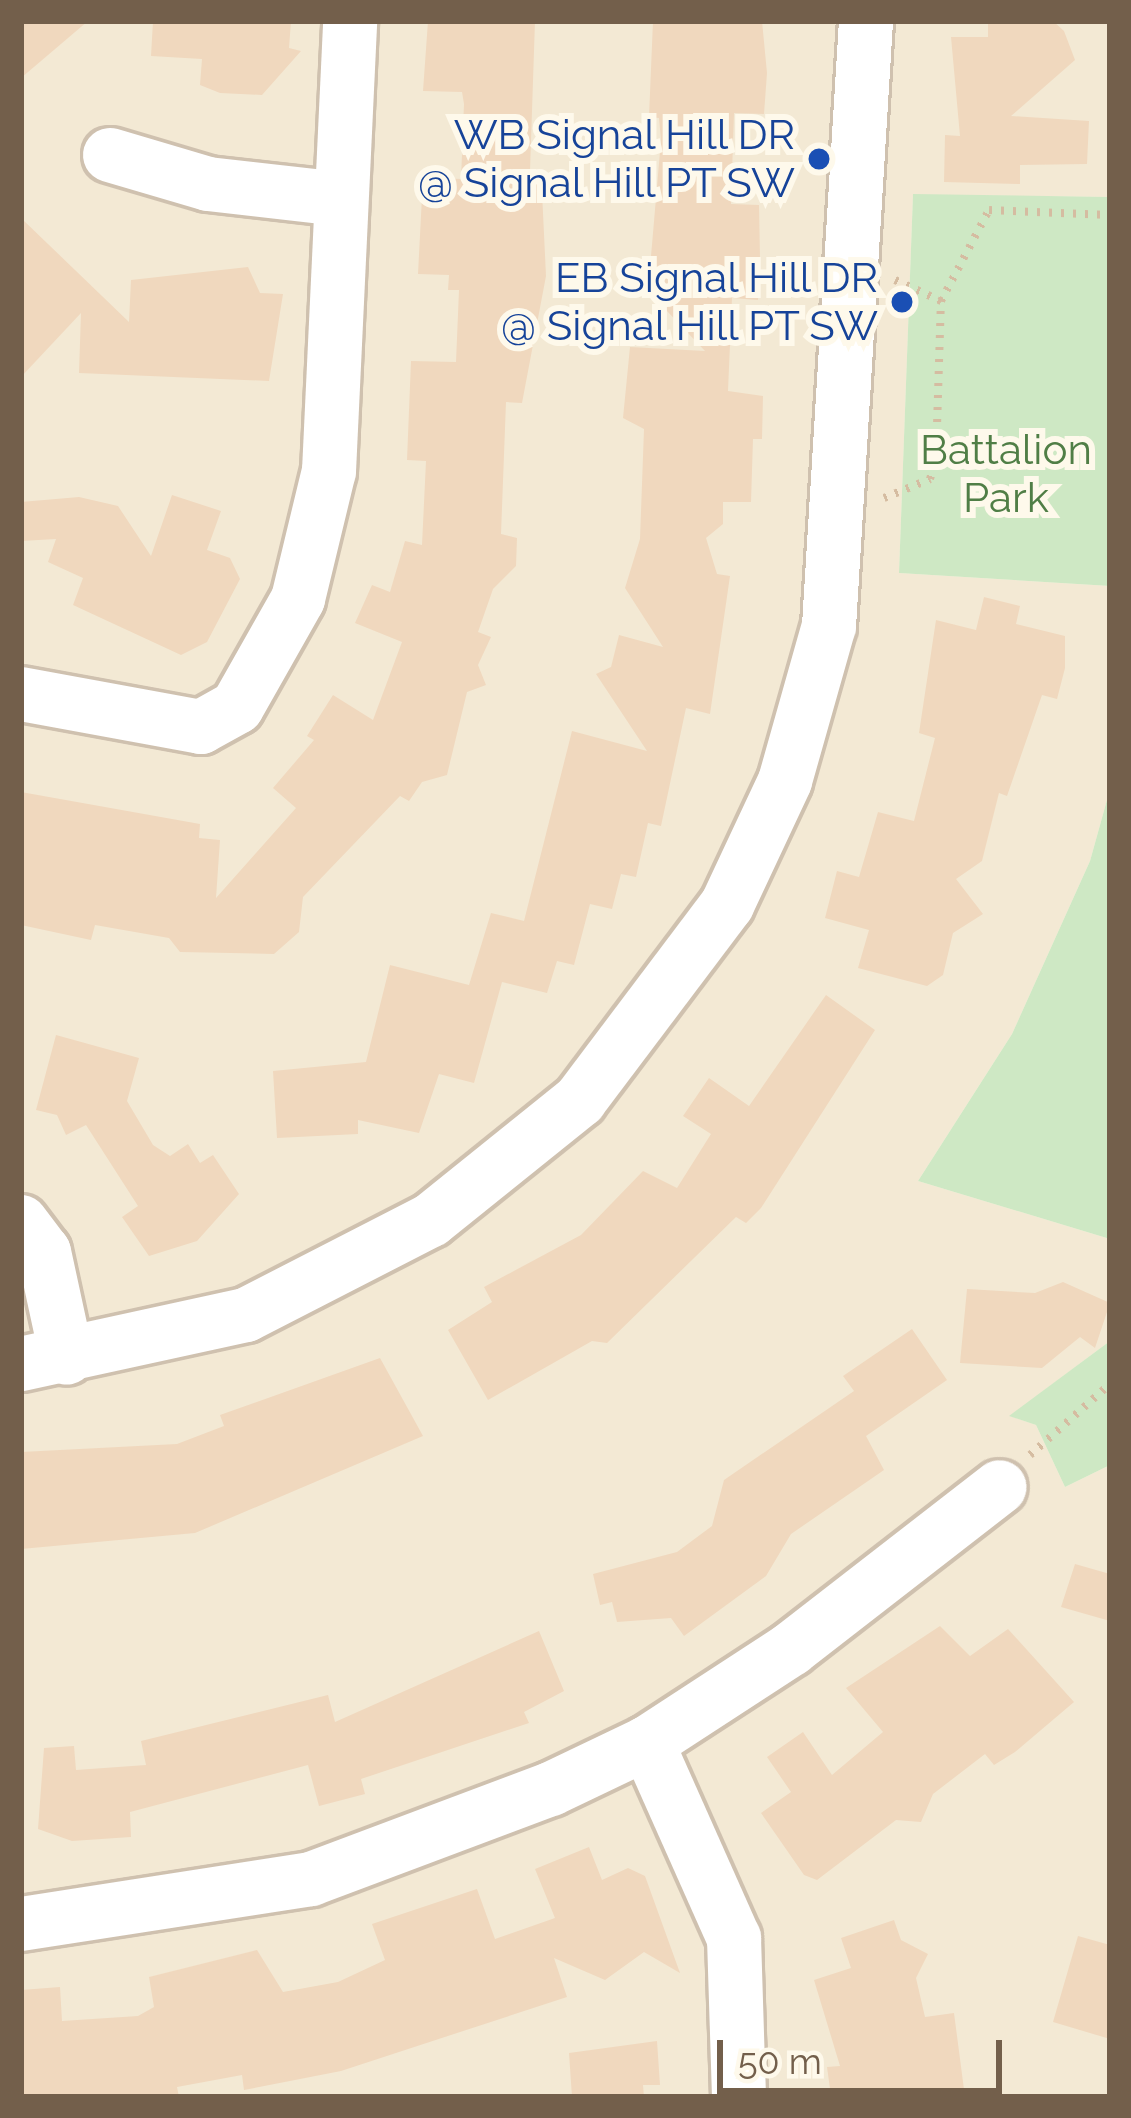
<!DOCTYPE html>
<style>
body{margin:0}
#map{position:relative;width:1131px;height:2118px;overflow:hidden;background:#fbf6e5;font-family:Raleway,sans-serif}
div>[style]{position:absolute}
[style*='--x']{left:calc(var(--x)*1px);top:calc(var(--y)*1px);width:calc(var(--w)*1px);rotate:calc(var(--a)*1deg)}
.residential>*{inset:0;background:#f3e9d4}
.green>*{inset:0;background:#cee8c4}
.building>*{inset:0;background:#f0d8be}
.path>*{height:8px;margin-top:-4px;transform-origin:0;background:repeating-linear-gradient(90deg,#d5bca1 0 3px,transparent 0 12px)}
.roads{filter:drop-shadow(3px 0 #cfc1af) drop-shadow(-3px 0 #cfc1af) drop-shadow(0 3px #cfc1af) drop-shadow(0 -3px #cfc1af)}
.minor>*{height:54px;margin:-27px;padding:0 27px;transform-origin:27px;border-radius:27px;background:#fff}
.dots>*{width:33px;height:33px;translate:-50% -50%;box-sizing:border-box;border:6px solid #fef9eb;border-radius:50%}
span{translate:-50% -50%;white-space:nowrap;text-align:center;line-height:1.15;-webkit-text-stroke:12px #fef9eb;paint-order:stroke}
.transit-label{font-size:42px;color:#164399}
.right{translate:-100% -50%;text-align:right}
.park-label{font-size:42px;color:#507e46}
.frame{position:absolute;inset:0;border:24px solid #735f4b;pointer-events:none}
.scale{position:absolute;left:717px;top:2040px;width:285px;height:54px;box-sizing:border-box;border:6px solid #735f4b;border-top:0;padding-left:15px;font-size:36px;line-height:42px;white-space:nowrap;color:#735f4b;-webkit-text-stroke:9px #fef9eb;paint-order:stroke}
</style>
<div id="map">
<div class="residential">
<div style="clip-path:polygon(21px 21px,1110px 21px,1110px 197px,913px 195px,899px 573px,1110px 586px,1110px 789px,1090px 861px,1012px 1034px,918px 1181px,1110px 1239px,1110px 1341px,1010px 1416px,1036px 1425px,1065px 1487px,1110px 1465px,1110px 2097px,21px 2097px)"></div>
</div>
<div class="green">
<div style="clip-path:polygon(913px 194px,1110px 197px,1110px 586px,899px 573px)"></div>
<div style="clip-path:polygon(1110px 789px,1110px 1239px,918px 1181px,1012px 1034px,1090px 861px)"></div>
<div style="clip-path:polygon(1110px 1341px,1110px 1465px,1065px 1487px,1036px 1425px,1009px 1416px)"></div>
</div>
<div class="building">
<div style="clip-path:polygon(21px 21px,88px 21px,21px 78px)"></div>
<div style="clip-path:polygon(153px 21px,291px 21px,289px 48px,301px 51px,262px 95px,220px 93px,200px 85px,202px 59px,151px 56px)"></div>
<div style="clip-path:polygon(428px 21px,535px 21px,530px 171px,541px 171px,546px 276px,522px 403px,506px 402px,501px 534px,517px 538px,516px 566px,493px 589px,478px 632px,491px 637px,478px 665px,486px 685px,467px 692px,447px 775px,422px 782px,409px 801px,400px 796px,303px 897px,299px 932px,274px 954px,180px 952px,169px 938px,95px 925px,91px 940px,21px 925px,21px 792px,200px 824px,199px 838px,220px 840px,216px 898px,296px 808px,273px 788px,314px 740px,307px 736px,333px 695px,373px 720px,402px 642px,355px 623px,372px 585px,390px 592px,405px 541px,422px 545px,426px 461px,407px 460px,411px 361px,456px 362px,459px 290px,448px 290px,449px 275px,418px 274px,423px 177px,461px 179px,464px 104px,462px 92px,423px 91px)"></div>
<div style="clip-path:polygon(653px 21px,762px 21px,767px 73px,764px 114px,734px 113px,731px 204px,759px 205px,760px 258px,758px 300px,732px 298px,728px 391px,763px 396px,762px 439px,753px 439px,751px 502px,723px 502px,723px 524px,706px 538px,717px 574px,730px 576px,710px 714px,686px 708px,661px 826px,648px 823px,636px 877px,621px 874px,612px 909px,590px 904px,574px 965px,557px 961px,547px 993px,502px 982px,474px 1083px,439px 1074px,419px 1133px,358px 1120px,358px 1134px,277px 1138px,273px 1071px,366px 1062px,390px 965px,469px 985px,491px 913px,524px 921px,572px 731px,647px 751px,596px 674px,611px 667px,619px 635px,663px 647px,625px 588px,640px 539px,644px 429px,623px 418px,630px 347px,705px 351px,648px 291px,661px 140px,659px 118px,649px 117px)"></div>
<div style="clip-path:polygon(988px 21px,1053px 21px,1064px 31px,1075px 60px,1011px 116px,1089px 121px,1087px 164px,1020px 165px,1020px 184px,944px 182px,945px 135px,960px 136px,951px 37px,988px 37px)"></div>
<div style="clip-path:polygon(21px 218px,129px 322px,131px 280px,248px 267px,260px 293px,283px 294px,269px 381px,79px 373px,81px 313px,21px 377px)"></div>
<div style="clip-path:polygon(172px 495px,221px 511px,207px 550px,230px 558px,240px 579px,207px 642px,181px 655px,73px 605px,83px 578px,48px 562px,56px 539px,21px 541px,21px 502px,79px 497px,118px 506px,151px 556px)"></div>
<div style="clip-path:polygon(984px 597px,1020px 606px,1016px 624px,1065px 636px,1065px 668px,1057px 699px,1042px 695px,1007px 796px,999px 793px,982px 861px,956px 879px,983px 914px,953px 933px,943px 975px,927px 986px,858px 968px,869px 930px,825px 918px,837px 871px,859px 877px,878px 812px,914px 821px,935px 738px,919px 733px,936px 620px,976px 630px)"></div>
<div style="clip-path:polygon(826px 995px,875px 1030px,761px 1208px,746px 1223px,736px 1217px,607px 1343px,592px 1341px,488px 1400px,448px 1330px,492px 1302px,484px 1287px,581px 1235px,643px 1171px,677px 1188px,711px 1134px,683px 1116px,709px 1078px,749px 1106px)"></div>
<div style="clip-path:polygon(56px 1035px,139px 1058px,127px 1101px,153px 1145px,170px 1156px,188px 1144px,200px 1163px,213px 1155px,239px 1194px,197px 1241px,149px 1256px,122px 1217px,138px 1206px,86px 1125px,66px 1135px,57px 1115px,36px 1110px)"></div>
<div style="clip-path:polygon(1063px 1282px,1110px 1303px,1095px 1348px,1080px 1337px,1042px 1368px,960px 1363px,967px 1289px,1035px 1293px)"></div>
<div style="clip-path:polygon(912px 1329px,947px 1380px,866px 1436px,884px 1470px,791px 1534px,766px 1576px,684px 1636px,671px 1618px,617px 1622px,612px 1602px,600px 1605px,593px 1574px,677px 1552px,712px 1526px,724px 1480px,854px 1391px,843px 1376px)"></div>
<div style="clip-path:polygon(380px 1358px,423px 1436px,195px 1533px,21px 1549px,21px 1452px,177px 1444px,224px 1426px,220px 1415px)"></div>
<div style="clip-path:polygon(1075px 1564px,1110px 1574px,1110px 1621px,1061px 1607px)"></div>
<div style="clip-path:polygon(940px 1626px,970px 1656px,1008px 1629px,1074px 1702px,1015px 1752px,994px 1765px,985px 1754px,933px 1794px,921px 1822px,896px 1820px,817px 1880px,804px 1875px,761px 1813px,791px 1792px,767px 1757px,803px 1732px,832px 1775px,883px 1732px,846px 1688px)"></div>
<div style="clip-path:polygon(539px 1631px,564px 1691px,524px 1712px,529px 1723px,361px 1779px,365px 1794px,319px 1806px,308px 1765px,130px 1812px,131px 1837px,72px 1841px,38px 1829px,44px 1748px,74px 1746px,76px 1770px,146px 1765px,141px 1741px,328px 1695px,335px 1722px)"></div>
<div style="clip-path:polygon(589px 1847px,602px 1880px,628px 1868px,645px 1876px,680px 1973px,644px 1952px,605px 1980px,554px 1958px,567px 1997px,341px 2071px,244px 2090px,242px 2075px,177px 2087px,179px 2097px,21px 2097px,21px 1990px,60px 1987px,62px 2021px,138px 2016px,154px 2007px,149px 1977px,257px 1950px,283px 1992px,338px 1982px,385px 1960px,372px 1924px,477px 1889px,495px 1939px,555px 1918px,535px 1869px)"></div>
<div style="clip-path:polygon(894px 1920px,901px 1940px,928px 1954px,916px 1978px,925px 2017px,954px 2013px,965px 2097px,831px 2096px,827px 2067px,840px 2066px,814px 1980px,851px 1968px,841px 1938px)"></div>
<div style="clip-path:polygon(1078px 1936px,1110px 1945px,1110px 2039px,1053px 2022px)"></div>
<div style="clip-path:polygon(657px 2041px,660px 2085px,643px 2085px,644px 2097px,572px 2097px,569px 2053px)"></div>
</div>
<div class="path">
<div style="--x:895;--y:280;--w:51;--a:24.5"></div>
<div style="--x:941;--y:301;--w:103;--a:-62.2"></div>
<div style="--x:989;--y:210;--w:121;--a:2.4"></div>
<div style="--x:884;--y:498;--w:50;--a:-22.4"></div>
<div style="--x:930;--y:479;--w:22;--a:-74"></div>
<div style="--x:936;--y:458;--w:157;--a:-88.2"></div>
<div style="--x:1030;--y:1455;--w:107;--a:-41.6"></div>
</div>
<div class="roads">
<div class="minor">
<div style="--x:110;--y:155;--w:102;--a:16.5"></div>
<div style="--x:208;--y:184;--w:132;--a:6.5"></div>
<div style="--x:21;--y:694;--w:183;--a:10.4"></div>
<div style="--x:201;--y:727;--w:41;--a:-29.1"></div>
<div style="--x:237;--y:707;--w:124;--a:-60.5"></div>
<div style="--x:298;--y:599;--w:132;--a:-76.4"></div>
<div style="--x:329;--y:471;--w:450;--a:-87.3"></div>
<div style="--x:21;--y:1222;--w:38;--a:53"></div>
<div style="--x:44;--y:1252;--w:108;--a:77.8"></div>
<div style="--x:21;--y:1364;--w:230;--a:-12.3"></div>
<div style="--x:246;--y:1315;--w:208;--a:-27.2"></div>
<div style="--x:431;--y:1220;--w:191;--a:-38.8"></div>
<div style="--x:580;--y:1100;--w:244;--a:-53"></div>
<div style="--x:727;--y:905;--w:137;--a:-64.9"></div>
<div style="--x:785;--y:781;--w:161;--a:-74.2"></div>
<div style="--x:829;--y:626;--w:606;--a:-86.5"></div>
<div style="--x:647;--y:1743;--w:214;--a:66"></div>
<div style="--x:734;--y:1938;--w:159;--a:88.2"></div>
<div style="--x:21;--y:1924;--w:293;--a:-8.8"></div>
<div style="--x:311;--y:1879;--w:256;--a:-20.6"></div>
<div style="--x:551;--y:1789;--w:106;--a:-25.6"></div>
<div style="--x:647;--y:1743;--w:172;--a:-33.1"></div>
<div style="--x:791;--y:1649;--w:264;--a:-37.8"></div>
</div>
</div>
<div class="dots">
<div style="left:819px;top:159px;background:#1a4fb4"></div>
<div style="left:902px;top:302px;background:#1a4fb4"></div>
</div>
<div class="transit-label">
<span class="right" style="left:795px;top:159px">WB Signal Hill DR<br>@ Signal Hill PT SW</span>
<span class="right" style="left:878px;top:302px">EB Signal Hill DR<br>@ Signal Hill PT SW</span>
</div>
<div class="park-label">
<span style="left:1006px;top:474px">Battalion<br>Park</span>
</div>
<div class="frame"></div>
<div class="scale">50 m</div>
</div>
